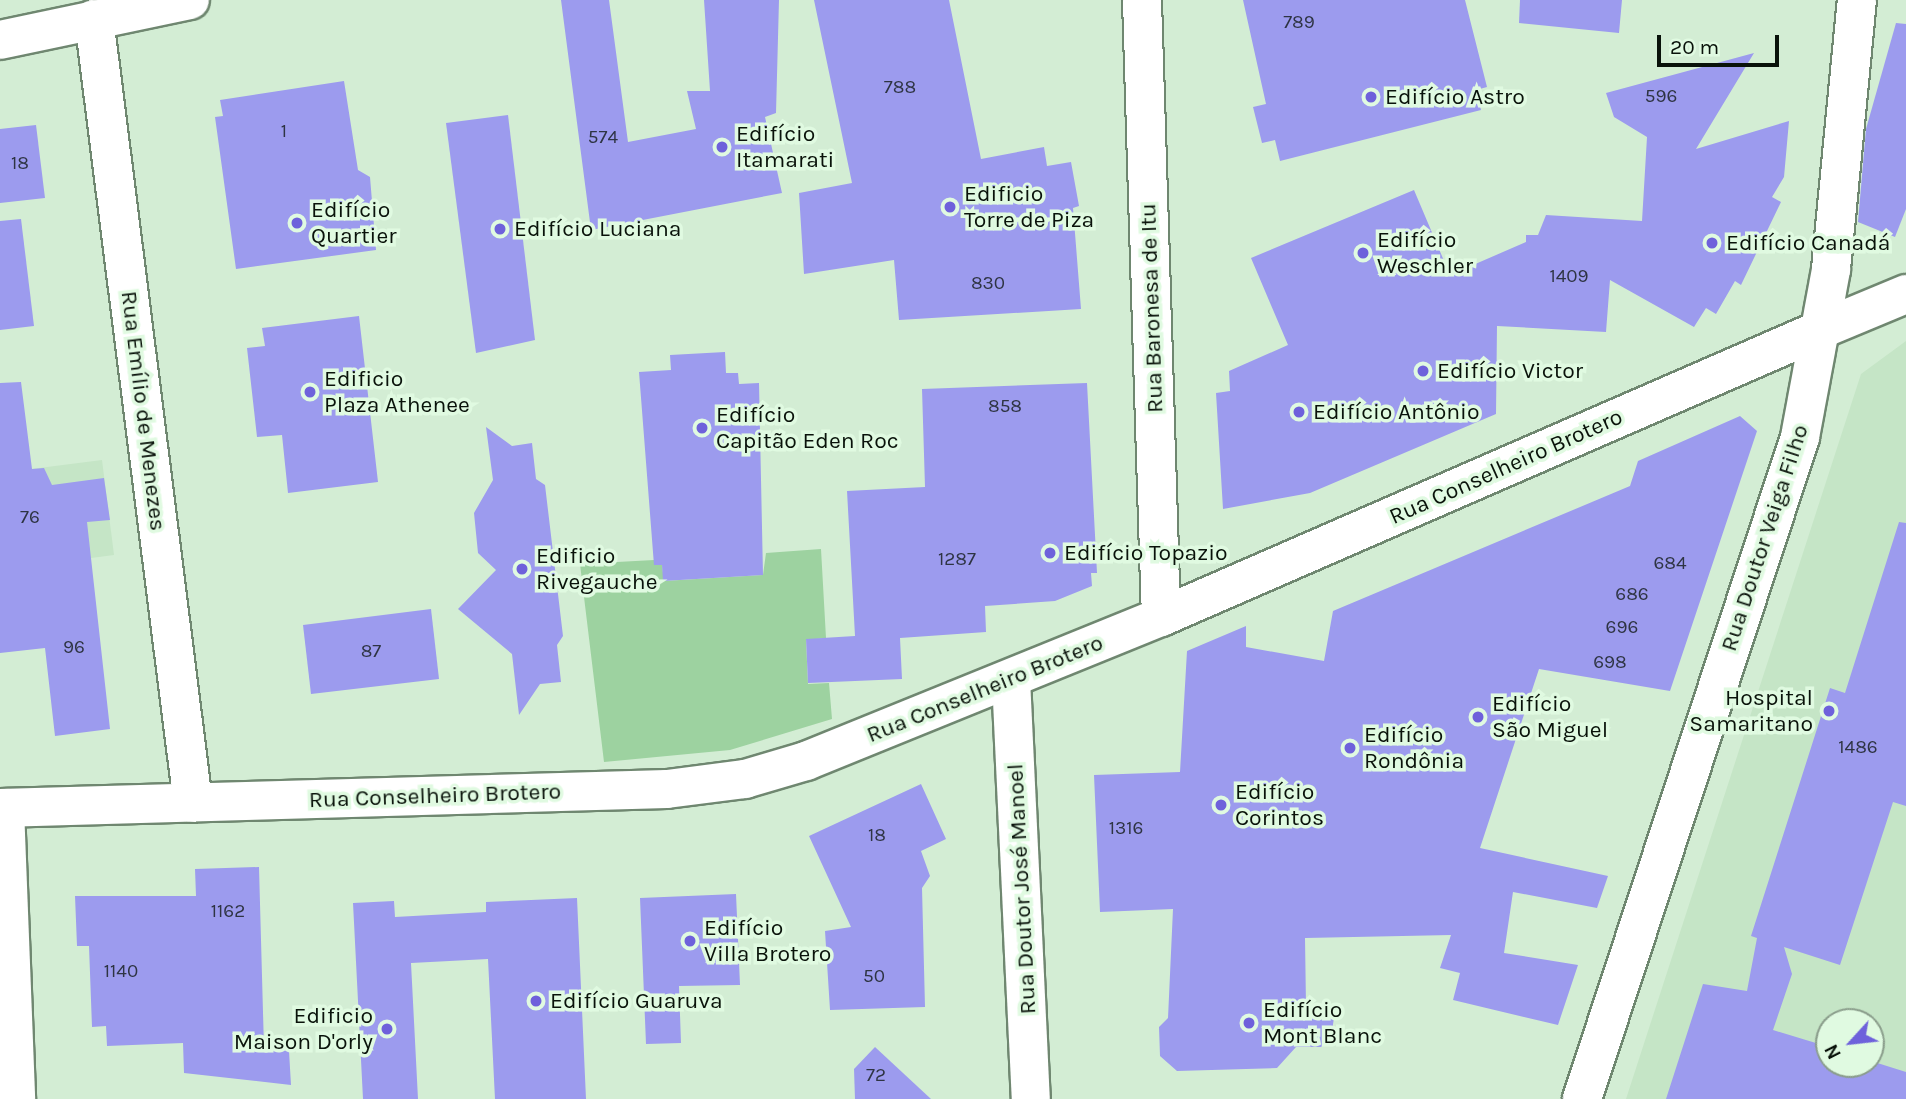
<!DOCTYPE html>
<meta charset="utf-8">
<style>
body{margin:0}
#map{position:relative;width:1906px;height:1099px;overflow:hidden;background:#d3edd4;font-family:Karla,sans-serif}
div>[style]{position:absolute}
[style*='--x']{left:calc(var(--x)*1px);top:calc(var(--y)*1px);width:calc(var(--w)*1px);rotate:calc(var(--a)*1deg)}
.built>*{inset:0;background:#c5e5c6}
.green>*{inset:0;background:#9dd2a0}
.building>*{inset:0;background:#9c9bee}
.roads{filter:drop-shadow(2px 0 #6f8770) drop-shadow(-2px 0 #6f8770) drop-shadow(0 2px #6f8770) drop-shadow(0 -2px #6f8770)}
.street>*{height:38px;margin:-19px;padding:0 19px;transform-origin:19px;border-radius:19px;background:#fff}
.secondary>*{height:38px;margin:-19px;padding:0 19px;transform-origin:19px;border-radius:19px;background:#fff}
.dots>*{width:19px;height:19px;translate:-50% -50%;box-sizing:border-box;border:4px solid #e0fae1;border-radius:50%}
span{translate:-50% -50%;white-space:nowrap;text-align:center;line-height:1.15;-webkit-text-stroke:7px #e0fae1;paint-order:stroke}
.number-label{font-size:19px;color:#2e3443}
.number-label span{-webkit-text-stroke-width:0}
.poi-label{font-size:23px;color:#09120a}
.left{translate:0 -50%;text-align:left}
.right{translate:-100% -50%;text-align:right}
.street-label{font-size:23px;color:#09120a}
.north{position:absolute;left:1815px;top:1008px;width:70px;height:70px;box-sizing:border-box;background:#e0fae1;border:2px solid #8a9d8b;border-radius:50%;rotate:243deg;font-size:19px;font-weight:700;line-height:28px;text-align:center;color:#09120a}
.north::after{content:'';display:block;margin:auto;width:24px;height:32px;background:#6e61db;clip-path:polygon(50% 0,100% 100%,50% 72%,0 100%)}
.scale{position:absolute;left:1657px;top:35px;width:122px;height:32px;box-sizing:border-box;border:4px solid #09120a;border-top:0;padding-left:9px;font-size:21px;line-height:24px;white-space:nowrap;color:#09120a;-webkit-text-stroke:5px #e0fae1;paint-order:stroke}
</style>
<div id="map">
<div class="built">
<div style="clip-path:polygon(evenodd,1906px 341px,1906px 1099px,1626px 1099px,1861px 374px,1906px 341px,1829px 1022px,1871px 1022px,1871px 1064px,1829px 1064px,1829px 1022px)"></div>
<div style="clip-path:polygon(102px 460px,114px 555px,0 570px,0 473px)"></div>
</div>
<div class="green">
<div style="clip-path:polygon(821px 549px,826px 638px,806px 640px,808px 684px,829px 683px,832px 719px,730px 750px,604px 762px,580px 564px,654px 560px,662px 565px,664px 581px,763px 575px,766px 553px)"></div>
</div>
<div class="building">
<div style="clip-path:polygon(561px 0,609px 0,628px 142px,696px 129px,687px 91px,710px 91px,704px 0,779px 0,776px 113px,765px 117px,782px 193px,591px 230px)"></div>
<div style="clip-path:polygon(814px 0,949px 0,981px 159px,1044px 147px,1047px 166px,1071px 162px,1079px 206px,1073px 208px,1081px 309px,899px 320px,894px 260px,804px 274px,799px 193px,852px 183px)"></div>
<div style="clip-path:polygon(1243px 0,1465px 0,1487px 87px,1476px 90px,1481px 110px,1280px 161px,1275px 140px,1262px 143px,1253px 107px,1266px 104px)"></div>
<div style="clip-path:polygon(1520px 0,1622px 0,1619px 33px,1519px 23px)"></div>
<div style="clip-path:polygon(1896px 23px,1906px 24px,1906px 209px,1895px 237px,1858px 222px,1866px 129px)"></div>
<div style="clip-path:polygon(1754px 53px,1696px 149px,1789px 121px,1784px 177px,1772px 197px,1781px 202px,1741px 285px,1735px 281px,1716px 314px,1706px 308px,1694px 327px,1610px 280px,1606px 332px,1497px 326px,1496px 414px,1310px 493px,1223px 509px,1216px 393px,1230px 391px,1229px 371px,1288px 345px,1251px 258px,1414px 190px,1450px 275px,1526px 242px,1526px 235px,1538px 235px,1546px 215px,1642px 221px,1647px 137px,1614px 117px,1606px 93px)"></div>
<div style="clip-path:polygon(344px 81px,358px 170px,370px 177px,376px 250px,236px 269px,215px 117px,223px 116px,220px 100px)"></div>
<div style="clip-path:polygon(508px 115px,535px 340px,476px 353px,446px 123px)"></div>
<div style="clip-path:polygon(36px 125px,45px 198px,0 203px,0 129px)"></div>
<div style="clip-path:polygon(21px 219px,34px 326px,0 330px,0 221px)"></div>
<div style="clip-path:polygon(359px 316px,378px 482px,288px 493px,282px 435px,257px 437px,247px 348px,265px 346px,262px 328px)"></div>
<div style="clip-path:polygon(725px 352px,726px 373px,738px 373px,739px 384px,759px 383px,763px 575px,663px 581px,662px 565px,654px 565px,639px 372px,671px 370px,670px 355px)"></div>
<div style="clip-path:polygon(21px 382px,32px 469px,44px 468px,52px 485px,104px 478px,110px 520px,87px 522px,110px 729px,55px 736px,45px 648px,0 653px,0 383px)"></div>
<div style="clip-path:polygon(1087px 383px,1097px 573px,1091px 573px,1092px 586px,1055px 601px,985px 606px,986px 632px,900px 638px,902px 679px,808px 683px,806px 639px,855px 636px,847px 491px,925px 487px,922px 389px)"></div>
<div style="clip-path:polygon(1740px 416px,1757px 431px,1670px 691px,1539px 669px,1480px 848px,1608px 876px,1597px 908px,1513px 892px,1504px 953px,1578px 965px,1558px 1025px,1453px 1000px,1460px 973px,1440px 968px,1451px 935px,1305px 938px,1306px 1006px,1324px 1005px,1334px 1018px,1331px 1037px,1321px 1047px,1296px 1047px,1277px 1068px,1177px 1071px,1160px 1056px,1159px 1027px,1168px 1018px,1173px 909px,1100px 912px,1094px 775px,1180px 772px,1187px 651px,1246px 626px,1246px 647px,1324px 661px,1333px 611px,1630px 486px,1638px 461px)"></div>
<div style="clip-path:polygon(486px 427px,512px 446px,532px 443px,536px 479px,545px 485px,563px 636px,557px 645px,561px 682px,540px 684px,519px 715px,512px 654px,458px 609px,496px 570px,478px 553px,474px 513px,493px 480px)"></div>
<div style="clip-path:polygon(1899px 522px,1906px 523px,1906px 806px,1893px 802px,1840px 965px,1784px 947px,1792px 974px,1773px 1030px,1829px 1047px,1829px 1064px,1871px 1061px,1906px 1072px,1906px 1099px,1666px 1099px,1703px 984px,1747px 991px,1757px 938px,1751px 936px,1830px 688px,1845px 693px)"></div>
<div style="clip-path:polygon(431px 609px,439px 679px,311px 694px,303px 625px)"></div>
<div style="clip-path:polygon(921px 784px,946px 839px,921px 851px,930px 876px,922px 888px,925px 1007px,830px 1010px,825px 931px,851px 927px,809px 836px)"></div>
<div style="clip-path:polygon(259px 867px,264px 1048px,289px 1051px,291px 1085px,184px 1073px,183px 1043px,107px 1046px,106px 1026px,92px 1027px,89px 946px,77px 946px,75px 896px,196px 896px,195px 869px)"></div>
<div style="clip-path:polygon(736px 894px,740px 985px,679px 986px,681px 1043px,646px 1044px,640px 898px)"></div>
<div style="clip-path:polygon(577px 898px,586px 1099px,495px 1099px,488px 959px,411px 963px,418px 1099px,363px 1099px,353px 903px,394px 901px,395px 917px,486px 912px,486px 902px)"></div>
<div style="clip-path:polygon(875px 1047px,931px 1099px,855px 1099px,854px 1069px)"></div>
</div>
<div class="roads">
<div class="street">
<div style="--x:1142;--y:0;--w:617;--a:88.24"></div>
<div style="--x:94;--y:19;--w:790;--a:82.8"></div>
<div style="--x:0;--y:40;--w:194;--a:-11.9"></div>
<div style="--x:1011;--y:679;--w:420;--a:87.3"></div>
<div style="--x:0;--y:808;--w:667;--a:-1.63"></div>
<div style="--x:667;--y:789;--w:79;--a:-7.3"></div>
<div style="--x:745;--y:779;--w:64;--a:-16.4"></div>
<div style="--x:806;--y:761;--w:383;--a:-22.1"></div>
<div style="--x:1161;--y:617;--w:721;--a:-23.54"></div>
<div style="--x:5;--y:808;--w:291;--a:87.8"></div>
</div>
<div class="secondary">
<div style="--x:1822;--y:329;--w:91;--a:-22.6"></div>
<div style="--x:1582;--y:1099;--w:697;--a:-71.77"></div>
<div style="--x:1800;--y:437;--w:171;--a:-79.5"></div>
<div style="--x:1831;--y:269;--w:270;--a:-84.5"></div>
</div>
</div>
<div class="dots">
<div style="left:1371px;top:97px;background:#6e61db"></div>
<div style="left:722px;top:147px;background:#6e61db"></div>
<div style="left:950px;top:207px;background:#6e61db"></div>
<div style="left:297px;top:223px;background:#6e61db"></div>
<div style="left:500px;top:229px;background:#6e61db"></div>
<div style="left:1712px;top:243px;background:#6e61db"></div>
<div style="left:1363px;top:253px;background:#6e61db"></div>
<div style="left:1423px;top:371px;background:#6e61db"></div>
<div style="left:310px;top:392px;background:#6e61db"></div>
<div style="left:1299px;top:412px;background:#6e61db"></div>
<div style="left:702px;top:428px;background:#6e61db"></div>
<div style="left:1050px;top:553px;background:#6e61db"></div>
<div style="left:522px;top:569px;background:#6e61db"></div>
<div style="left:1829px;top:711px;background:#6e61db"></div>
<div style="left:1478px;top:717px;background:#6e61db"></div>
<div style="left:1350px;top:748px;background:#6e61db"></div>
<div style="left:1221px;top:805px;background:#6e61db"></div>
<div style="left:690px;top:941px;background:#6e61db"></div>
<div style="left:536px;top:1001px;background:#6e61db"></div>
<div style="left:1249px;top:1023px;background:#6e61db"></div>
<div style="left:387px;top:1029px;background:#6e61db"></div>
</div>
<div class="number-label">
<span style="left:1299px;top:23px">789</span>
<span style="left:900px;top:88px">788</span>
<span style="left:1661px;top:97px">596</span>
<span style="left:284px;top:132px">1</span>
<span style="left:603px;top:138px">574</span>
<span style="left:20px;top:164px">18</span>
<span style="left:1569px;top:277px">1409</span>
<span style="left:988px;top:284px">830</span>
<span style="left:1005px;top:407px">858</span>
<span style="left:30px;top:518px">76</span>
<span style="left:957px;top:560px">1287</span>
<span style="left:1670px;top:564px">684</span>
<span style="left:1632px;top:595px">686</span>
<span style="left:1622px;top:628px">696</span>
<span style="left:74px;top:648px">96</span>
<span style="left:371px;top:652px">87</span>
<span style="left:1610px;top:663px">698</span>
<span style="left:1858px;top:748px">1486</span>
<span style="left:1126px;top:829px">1316</span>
<span style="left:877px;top:836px">18</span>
<span style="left:228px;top:912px">1162</span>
<span style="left:121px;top:972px">1140</span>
<span style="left:874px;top:977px">50</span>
<span style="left:876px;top:1076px">72</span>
</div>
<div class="poi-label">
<span class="left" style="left:1385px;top:97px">Edifício Astro</span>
<span class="left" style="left:736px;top:147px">Edifício<br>Itamarati</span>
<span class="left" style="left:964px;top:207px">Edificio<br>Torre de Piza</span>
<span class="left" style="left:311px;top:223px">Edifício<br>Quartier</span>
<span class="left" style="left:514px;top:229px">Edifício Luciana</span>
<span class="left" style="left:1377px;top:253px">Edifício<br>Weschler</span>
<span class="left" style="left:1726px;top:243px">Edifício Canadá</span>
<span class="left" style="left:1437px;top:371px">Edifício Victor</span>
<span class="left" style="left:324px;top:392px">Edificio<br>Plaza Athenee</span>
<span class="left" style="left:1313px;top:412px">Edifício Antônio</span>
<span class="left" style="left:716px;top:428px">Edifício<br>Capitão Eden Roc</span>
<span class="left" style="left:1064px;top:553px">Edifício Topazio</span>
<span class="left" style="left:536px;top:569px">Edificio<br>Rivegauche</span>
<span class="right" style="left:1813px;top:711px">Hospital<br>Samaritano</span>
<span class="left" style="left:1492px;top:717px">Edifício<br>São Miguel</span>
<span class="left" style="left:1364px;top:748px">Edifício<br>Rondônia</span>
<span class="left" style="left:1235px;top:805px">Edifício<br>Corintos</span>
<span class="left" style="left:704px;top:941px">Edifício<br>Villa Brotero</span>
<span class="left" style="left:550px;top:1001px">Edifício Guaruva</span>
<span class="left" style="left:1263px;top:1023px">Edifício<br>Mont Blanc</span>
<span class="right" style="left:373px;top:1029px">Edificio<br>Maison D'orly</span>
</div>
<div class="street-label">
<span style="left:1152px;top:308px;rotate:-92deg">Rua Baronesa de Itu</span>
<span style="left:143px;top:411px;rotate:83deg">Rua Emílio de Menezes</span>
<span style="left:1506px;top:467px;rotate:-24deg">Rua Conselheiro Brotero</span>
<span style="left:1765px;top:538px;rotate:-72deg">Rua Doutor Veiga Filho</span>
<span style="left:985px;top:689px;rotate:-22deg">Rua Conselheiro Brotero</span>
<span style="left:435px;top:796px;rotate:-2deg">Rua Conselheiro Brotero</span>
<span style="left:1022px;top:889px;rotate:-93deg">Rua Doutor José Manoel</span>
</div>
<div class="north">N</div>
<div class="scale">20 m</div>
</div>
